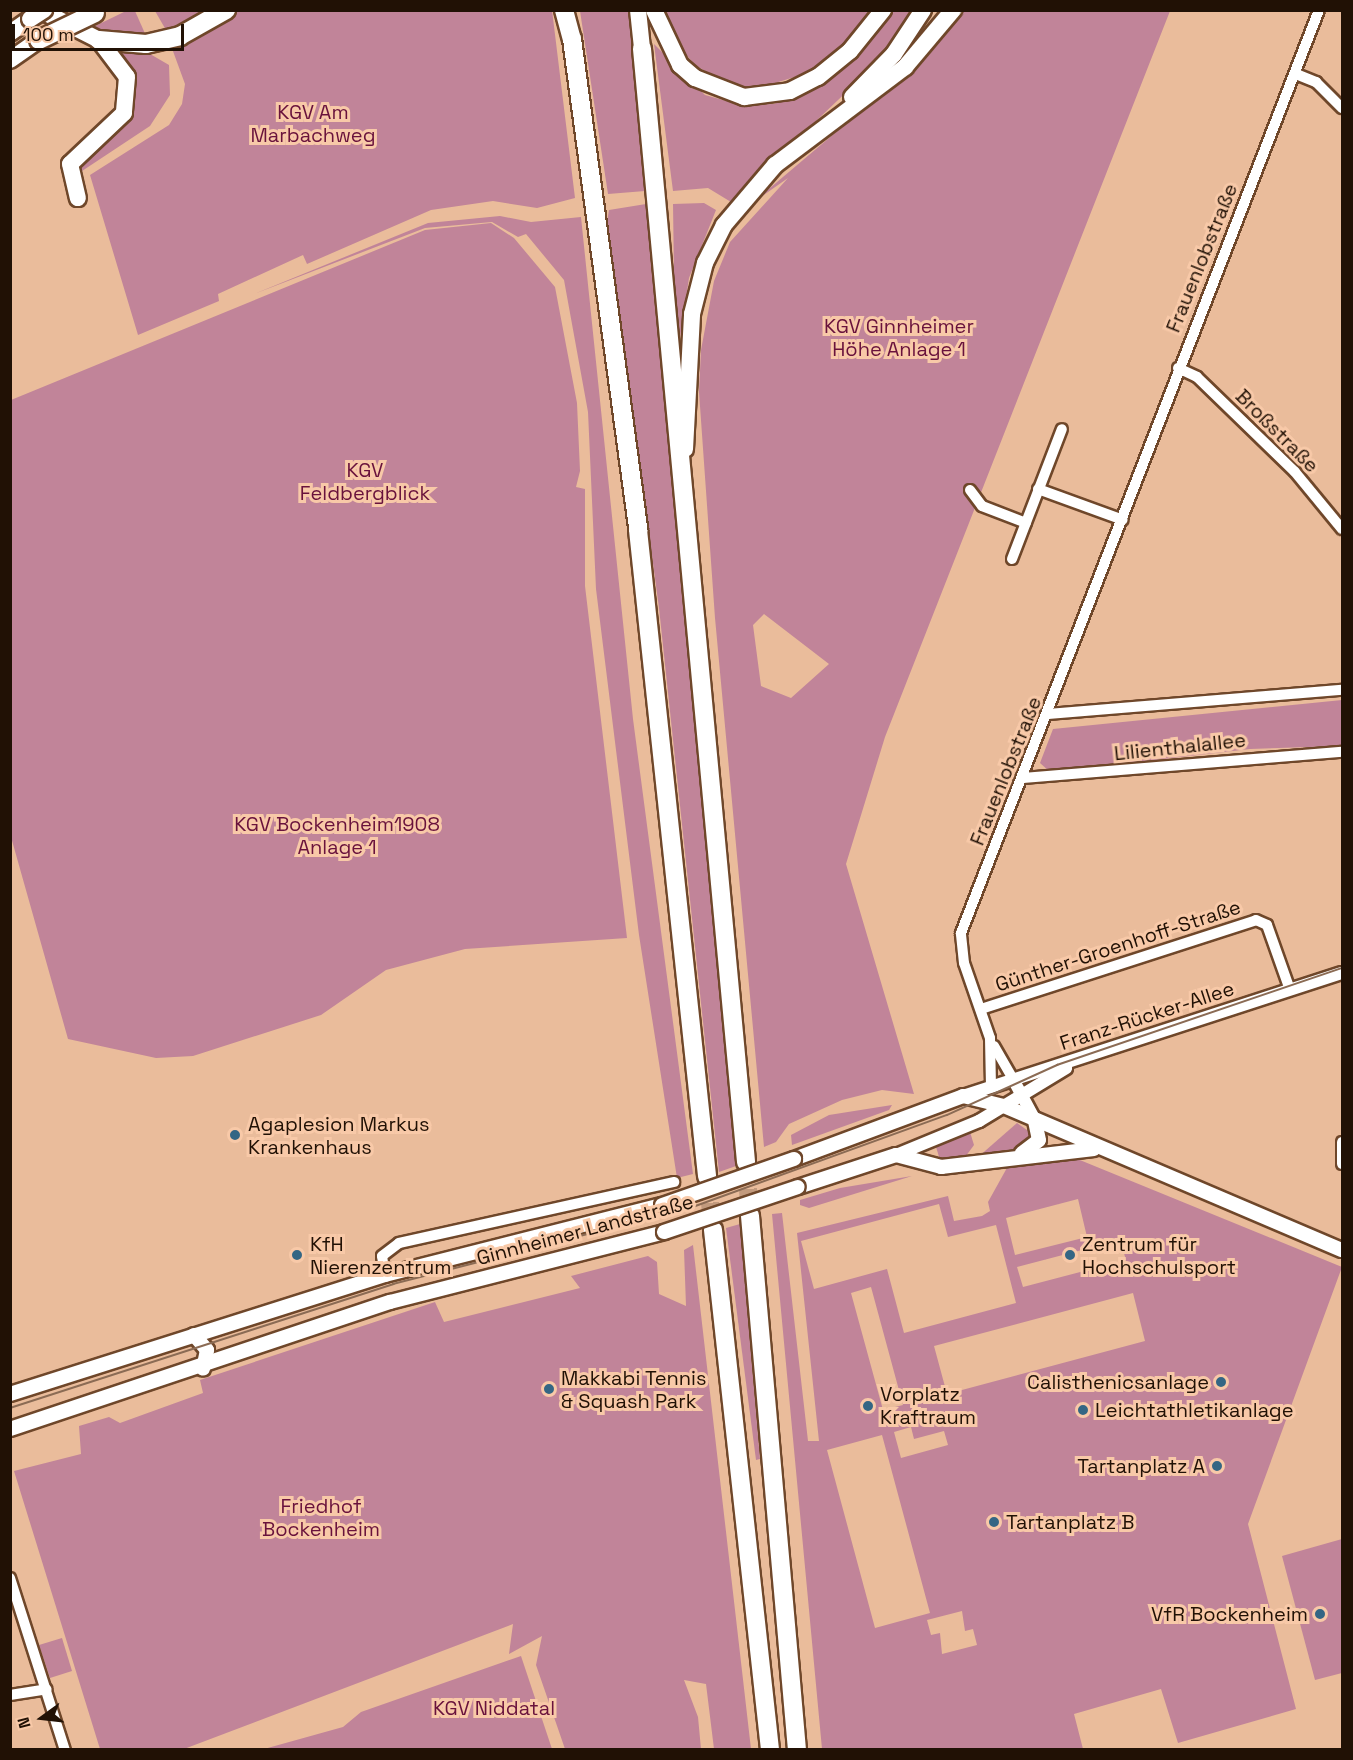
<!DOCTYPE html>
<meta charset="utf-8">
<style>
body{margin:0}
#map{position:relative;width:1353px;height:1760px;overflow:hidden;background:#eabc9b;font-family:"Space Grotesk",sans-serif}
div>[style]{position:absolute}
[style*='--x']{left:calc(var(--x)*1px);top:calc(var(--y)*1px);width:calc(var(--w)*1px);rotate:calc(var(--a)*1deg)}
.green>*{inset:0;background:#c18499}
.motorway-tunnel>*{height:18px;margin-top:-9px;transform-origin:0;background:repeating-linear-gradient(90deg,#c29a7d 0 18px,transparent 0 27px)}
.roads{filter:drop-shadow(2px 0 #6f472a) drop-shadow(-2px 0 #6f472a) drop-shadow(0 2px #6f472a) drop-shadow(0 -2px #6f472a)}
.minor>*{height:10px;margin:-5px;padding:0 5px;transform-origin:5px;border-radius:5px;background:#fff}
.tertiary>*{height:12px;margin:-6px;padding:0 6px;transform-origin:6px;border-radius:6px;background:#fff}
.secondary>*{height:14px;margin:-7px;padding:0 7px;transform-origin:7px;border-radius:7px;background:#fff}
.trunk>*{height:16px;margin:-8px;padding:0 8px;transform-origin:8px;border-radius:8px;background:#fff}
.motorway>*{height:18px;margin:-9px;padding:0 9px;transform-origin:9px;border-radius:9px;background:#fff}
.tram>*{height:1.5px;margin:-0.75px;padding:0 0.75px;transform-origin:0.75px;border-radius:0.75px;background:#8b6b54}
.bridges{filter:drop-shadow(2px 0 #6f472a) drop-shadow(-2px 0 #6f472a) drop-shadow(0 2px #6f472a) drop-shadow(0 -2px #6f472a)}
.secondary-bridge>*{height:14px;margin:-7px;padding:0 7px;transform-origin:7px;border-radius:7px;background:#fff}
.trunk-bridge>*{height:16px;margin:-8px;padding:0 8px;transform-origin:8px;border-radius:8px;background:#fff}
.motorway-bridge>*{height:18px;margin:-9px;padding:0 9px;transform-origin:9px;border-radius:9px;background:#fff}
.dots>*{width:16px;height:16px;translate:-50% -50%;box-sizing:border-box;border:3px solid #f8c9a8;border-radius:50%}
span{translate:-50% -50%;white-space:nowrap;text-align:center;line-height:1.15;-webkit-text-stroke:6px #f8c9a8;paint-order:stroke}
.park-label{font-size:20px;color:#69123c}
.street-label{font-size:20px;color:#211105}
.poi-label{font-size:20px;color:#211105}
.left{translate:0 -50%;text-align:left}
.right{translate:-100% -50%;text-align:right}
.frame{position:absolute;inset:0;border:12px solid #211105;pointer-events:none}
.north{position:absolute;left:12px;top:1688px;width:60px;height:60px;-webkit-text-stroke:4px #f8c9a8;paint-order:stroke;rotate:255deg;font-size:16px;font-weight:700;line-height:24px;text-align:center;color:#211105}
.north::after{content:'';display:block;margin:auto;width:21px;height:27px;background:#211105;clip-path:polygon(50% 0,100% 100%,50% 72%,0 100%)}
.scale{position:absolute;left:12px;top:24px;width:172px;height:27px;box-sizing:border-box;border:3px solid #211105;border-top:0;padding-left:8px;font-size:18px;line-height:21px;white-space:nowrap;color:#211105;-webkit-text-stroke:4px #f8c9a8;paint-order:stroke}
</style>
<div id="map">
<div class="green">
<div style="clip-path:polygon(552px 10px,575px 198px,537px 208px,493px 201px,431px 210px,307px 264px,303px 255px,218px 294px,219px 301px,138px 335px,90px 175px,169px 125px,182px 104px,185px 84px,170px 43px,232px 11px)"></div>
<div style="clip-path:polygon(126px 11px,135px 11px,147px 38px,87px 30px)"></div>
<div style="clip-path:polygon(155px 11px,205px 11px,166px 30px)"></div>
<div style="clip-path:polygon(580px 11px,630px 11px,649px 182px,645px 191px,608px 194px)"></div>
<div style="clip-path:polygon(664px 11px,873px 11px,846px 44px,811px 72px,752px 90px,729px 86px,695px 65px,681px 49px)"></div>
<div style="clip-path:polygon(894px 11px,916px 11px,880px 60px,731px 202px,708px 188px,673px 191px,654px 44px,705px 95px,741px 105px,774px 104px,843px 67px)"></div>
<div style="clip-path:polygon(evenodd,960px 11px,1170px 11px,885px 737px,846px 864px,914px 1094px,882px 1090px,842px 1100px,789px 1124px,776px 1142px,764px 1147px,715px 618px,699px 392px,701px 350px,714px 281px,730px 242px,788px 178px,751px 204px,907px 72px,960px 11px,764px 614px,829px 664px,791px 698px,761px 686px,753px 625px,764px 614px)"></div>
<div style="clip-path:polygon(112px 47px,138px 47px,169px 65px,170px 95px,150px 126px,76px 175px,79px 160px,131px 105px)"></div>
<div style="clip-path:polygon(704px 203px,716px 210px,689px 278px,679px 345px,675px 345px,673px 204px)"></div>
<div style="clip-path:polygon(646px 204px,736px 1166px,719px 1172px,659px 608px,607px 222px,609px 210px)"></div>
<div style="clip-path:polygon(500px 216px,531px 222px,581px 217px,633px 719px,693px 1174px,677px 1178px,639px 935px,596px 589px,588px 412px,564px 280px,526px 234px,518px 237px,492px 222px,425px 228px,249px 296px,428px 223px)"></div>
<div style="clip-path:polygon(491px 223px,514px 238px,555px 287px,577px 403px,580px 471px,576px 487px,585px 489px,585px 586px,627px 938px,465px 949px,386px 970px,321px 1015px,193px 1056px,156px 1058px,68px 1039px,11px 837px,11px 400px,425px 230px)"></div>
<div style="clip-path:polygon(1342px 700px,1342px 746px,1250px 749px,1050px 772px,1040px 763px,1053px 729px)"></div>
<div style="clip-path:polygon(892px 1105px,889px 1110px,792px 1145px,791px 1135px,829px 1115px)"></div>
<div style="clip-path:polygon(1017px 1123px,1034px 1135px,1024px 1147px,977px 1158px)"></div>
<div style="clip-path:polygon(970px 1132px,974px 1145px,963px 1160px,940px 1160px,936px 1147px)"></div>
<div style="clip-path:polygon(evenodd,1070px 1156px,1342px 1267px,1248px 1524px,1296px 1709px,1178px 1743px,1161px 1689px,1074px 1714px,1083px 1749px,822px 1749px,772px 1214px,782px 1213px,808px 1441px,819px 1441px,797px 1233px,948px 1196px,954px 1221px,982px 1216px,990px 1211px,988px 1202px,1008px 1166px,1070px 1156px,1078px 1199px,1087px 1237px,1015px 1255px,1006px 1218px,1078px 1199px,1070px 1156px,939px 1204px,948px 1237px,996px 1225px,1016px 1303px,904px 1333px,887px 1269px,814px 1289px,801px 1241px,939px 1204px,1070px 1156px,1120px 1240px,1126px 1260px,1023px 1287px,1017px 1267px,1120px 1240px,1070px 1156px,871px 1287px,903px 1405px,883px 1410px,851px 1293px,871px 1287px,1070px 1156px,1133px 1293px,1145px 1341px,947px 1394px,934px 1346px,1133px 1293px,1070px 1156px,911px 1427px,914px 1439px,944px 1431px,948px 1445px,901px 1458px,894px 1432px,911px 1427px,1070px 1156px,882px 1435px,930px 1613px,875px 1628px,827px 1450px,882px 1435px,1070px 1156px,962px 1611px,965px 1631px,973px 1629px,977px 1645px,942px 1654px,940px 1633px,931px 1635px,927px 1620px,962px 1611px)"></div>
<div style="clip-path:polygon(912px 1176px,809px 1208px,800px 1205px,800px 1200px,840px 1188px)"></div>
<div style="clip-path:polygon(740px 1224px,760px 1459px,756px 1460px,726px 1228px)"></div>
<div style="clip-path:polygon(693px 1245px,751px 1749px,714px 1749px,706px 1684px,684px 1680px,698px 1717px,701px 1749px,565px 1749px,536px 1665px,542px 1636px,509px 1654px,513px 1624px,184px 1749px,100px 1749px,14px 1471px,81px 1454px,79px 1426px,109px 1417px,120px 1423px,203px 1393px,200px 1380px,435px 1302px,444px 1322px,580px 1288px,571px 1276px,648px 1256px,657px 1262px,659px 1294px,686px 1306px,684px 1250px)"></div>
<div style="clip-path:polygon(1342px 1539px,1342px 1673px,1315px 1680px,1282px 1556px)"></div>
<div style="clip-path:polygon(62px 1638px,72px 1671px,50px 1678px,39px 1645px)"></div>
<div style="clip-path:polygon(521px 1656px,552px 1749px,264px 1749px,343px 1727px,361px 1712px)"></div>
</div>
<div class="motorway-tunnel">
<div style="--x:746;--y:1162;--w:54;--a:85.8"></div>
<div style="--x:707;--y:1176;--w:54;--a:83.7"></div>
</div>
<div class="roads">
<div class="minor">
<div style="--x:1296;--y:74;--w:22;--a:22"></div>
<div style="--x:1316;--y:82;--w:37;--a:45"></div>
<div style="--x:1178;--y:368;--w:21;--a:25"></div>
<div style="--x:1197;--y:377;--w:136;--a:44.1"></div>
<div style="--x:1295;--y:472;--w:74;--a:50.5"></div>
<div style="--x:1038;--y:489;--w:90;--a:20"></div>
<div style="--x:970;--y:490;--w:20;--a:53"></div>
<div style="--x:982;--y:506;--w:47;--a:21.1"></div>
<div style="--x:1012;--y:559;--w:139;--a:-69"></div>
<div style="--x:1048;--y:714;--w:295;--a:-4.7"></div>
<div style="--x:1023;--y:778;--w:320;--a:-4.7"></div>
<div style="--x:981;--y:1009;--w:289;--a:-17.9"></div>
<div style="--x:1256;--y:920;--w:12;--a:24"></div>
<div style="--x:1267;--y:925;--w:69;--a:70.5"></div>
<div style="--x:994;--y:1046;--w:38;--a:60"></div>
<div style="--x:991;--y:1086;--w:48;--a:-91.2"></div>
<div style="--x:990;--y:1038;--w:79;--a:-109.1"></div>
<div style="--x:964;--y:963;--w:30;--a:-96"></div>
<div style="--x:961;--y:933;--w:990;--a:-68.8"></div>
<div style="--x:1342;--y:1142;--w:22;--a:90"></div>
<div style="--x:385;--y:1275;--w:19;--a:-99"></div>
<div style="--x:382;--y:1256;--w:21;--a:-37"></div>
<div style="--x:399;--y:1243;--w:282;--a:-12.5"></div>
<div style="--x:10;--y:1578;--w:181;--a:72.3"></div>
<div style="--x:10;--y:1695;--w:37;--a:-9"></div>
</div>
<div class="tertiary">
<div style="--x:1013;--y:1079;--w:47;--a:61.8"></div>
<div style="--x:963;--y:1096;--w:398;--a:-18"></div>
<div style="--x:896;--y:1155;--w:90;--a:-22.3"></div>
<div style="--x:979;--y:1121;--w:102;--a:-31.3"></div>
</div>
<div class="secondary">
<div style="--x:1022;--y:1153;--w:21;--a:-37"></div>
<div style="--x:1039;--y:1140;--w:19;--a:-102"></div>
<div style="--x:794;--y:1159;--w:180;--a:-20.4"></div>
<div style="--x:963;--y:1096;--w:42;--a:13.7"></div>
<div style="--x:1004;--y:1106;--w:367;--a:23.1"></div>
<div style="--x:798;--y:1187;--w:103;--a:-18.1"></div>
<div style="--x:896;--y:1155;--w:47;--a:14.9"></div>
<div style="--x:941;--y:1167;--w:154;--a:-6.7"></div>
<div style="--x:194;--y:1335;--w:20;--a:49"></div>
<div style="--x:207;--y:1350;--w:19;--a:102"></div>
<div style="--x:10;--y:1394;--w:393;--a:-17.6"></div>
<div style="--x:385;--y:1275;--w:286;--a:-14.2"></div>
<div style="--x:10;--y:1429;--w:401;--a:-18.5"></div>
<div style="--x:390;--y:1302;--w:283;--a:-14.3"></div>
</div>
<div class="trunk">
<div style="--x:40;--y:10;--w:66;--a:27"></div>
<div style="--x:99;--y:40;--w:46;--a:52.9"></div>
<div style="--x:127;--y:77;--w:36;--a:95"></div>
<div style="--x:124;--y:113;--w:74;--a:136.6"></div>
<div style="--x:70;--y:164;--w:35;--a:77"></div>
<div style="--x:638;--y:10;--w:39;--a:84"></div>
<div style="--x:654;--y:10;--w:61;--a:64.7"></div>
<div style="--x:680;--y:65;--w:20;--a:41"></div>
<div style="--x:695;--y:78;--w:53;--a:21.2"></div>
<div style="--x:744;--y:97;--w:46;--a:-7.4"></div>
<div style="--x:790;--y:91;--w:31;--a:-27"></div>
<div style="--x:818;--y:77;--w:41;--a:-39.1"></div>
<div style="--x:850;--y:51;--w:53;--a:-51.2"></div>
<div style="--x:10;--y:33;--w:24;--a:-35"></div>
<div style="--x:10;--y:60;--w:35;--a:-35"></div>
<div style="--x:852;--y:97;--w:60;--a:-45.7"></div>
<div style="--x:894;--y:54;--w:53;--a:-56.6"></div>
<div style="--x:685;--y:449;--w:135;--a:-87"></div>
<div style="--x:692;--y:314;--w:53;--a:-75.7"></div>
<div style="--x:705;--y:263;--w:42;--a:-63.4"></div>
<div style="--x:724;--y:225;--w:79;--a:-49.6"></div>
<div style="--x:775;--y:165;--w:163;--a:-37"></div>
<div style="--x:905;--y:67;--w:75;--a:-49.9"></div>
</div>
<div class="motorway">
<div style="--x:564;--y:10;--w:30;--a:75"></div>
<div style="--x:572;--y:39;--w:495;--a:82.3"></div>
<div style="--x:638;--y:530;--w:650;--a:83.9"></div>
<div style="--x:99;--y:40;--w:47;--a:4.9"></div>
<div style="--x:146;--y:44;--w:35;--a:-13"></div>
<div style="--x:180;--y:36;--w:53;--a:-29.5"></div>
<div style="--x:642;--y:49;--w:1118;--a:84.66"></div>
<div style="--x:750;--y:1216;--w:536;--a:84.97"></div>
<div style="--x:713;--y:1230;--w:523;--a:83.74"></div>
</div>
</div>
<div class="tram">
<div style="--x:10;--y:1408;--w:403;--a:-17.9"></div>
<div style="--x:393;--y:1284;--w:307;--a:-14.4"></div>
<div style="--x:690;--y:1208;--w:273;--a:-19.9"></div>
<div style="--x:947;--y:1115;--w:121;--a:-24.4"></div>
<div style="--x:1057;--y:1065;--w:301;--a:-18.8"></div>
</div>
<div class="bridges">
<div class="secondary-bridge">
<div style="--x:662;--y:1205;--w:140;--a:-19.2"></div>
<div style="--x:664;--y:1232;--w:141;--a:-18.6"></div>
</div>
<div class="trunk-bridge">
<div style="--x:30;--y:19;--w:17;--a:-33"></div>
</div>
<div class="motorway-bridge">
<div style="--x:39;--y:40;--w:62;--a:-25.7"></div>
</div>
</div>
<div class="dots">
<div style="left:235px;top:1135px;background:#346684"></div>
<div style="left:297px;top:1255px;background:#346684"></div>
<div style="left:1070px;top:1255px;background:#346684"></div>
<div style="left:1221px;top:1382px;background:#346684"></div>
<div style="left:549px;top:1389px;background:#346684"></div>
<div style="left:868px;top:1406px;background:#346684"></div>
<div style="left:1083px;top:1410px;background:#346684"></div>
<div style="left:1217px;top:1466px;background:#346684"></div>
<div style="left:994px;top:1522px;background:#346684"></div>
<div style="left:1320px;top:1614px;background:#346684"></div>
</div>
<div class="park-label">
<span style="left:313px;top:124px">KGV Am<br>Marbachweg</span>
<span style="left:899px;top:338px">KGV Ginnheimer<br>Höhe Anlage 1</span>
<span style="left:365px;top:482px">KGV<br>Feldbergblick</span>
<span style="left:337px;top:836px">KGV Bockenheim1908<br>Anlage 1</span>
<span style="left:321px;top:1518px">Friedhof<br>Bockenheim</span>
<span style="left:494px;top:1708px">KGV Niddatal</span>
</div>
<div class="street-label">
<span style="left:1202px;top:258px;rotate:-68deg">Frauenlobstraße</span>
<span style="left:1277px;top:431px;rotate:45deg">Broßstraße</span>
<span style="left:1180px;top:747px;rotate:-6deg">Lilienthalallee</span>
<span style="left:1006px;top:771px;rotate:-68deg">Frauenlobstraße</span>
<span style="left:1118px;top:946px;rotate:-18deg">Günther-Groenhoff-Straße</span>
<span style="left:1147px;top:1016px;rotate:-18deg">Franz-Rücker-Allee</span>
<span style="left:585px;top:1230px;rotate:-15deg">Ginnheimer Landstraße</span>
</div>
<div class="poi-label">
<span class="left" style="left:248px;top:1136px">Agaplesion Markus<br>Krankenhaus</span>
<span class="left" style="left:310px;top:1256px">KfH<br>Nierenzentrum</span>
<span class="left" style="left:1082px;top:1256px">Zentrum für<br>Hochschulsport</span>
<span class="left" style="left:561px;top:1390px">Makkabi Tennis<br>&amp; Squash Park</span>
<span class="right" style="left:1209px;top:1382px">Calisthenicsanlage</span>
<span class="left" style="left:880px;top:1406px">Vorplatz<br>Kraftraum</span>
<span class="left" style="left:1095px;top:1410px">Leichtathletikanlage</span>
<span class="right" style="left:1205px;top:1466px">Tartanplatz A</span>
<span class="left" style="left:1006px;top:1522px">Tartanplatz B</span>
<span class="right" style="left:1308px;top:1614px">VfR Bockenheim</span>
</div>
<div class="frame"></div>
<div class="north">N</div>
<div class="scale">100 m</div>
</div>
